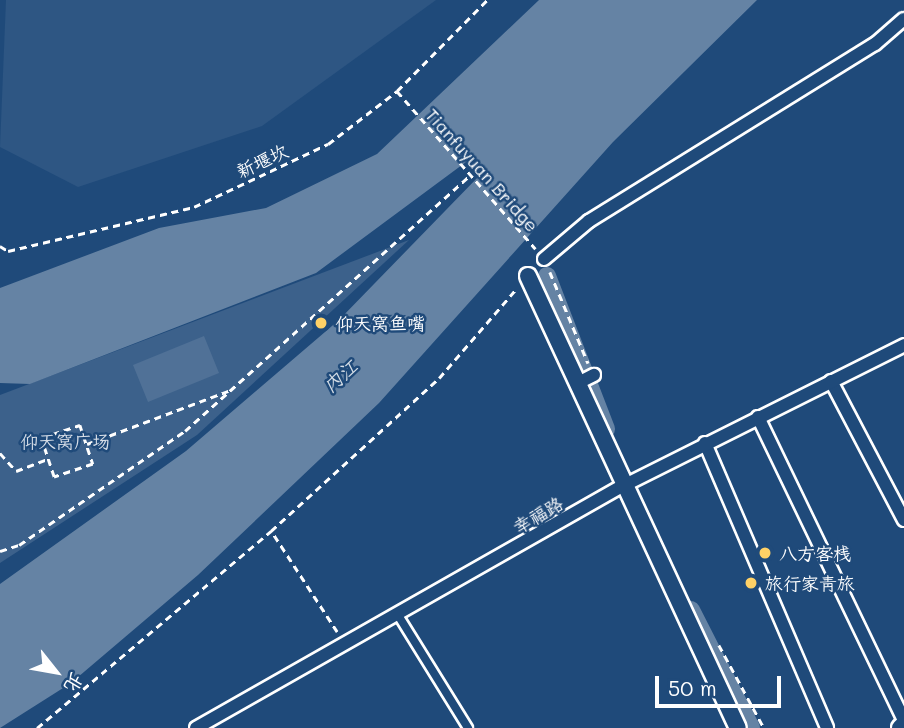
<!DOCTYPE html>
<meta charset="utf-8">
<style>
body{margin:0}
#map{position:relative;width:904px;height:728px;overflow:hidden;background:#1f4a7a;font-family:Mali,"LXGW WenKai TC",sans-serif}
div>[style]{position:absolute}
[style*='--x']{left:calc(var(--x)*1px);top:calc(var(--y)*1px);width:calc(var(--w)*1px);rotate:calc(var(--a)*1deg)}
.built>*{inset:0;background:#2e5683}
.green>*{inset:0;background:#3c618b}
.water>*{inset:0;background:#6583a4}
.canal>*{height:18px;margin:-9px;padding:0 9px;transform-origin:9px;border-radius:9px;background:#6583a4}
.building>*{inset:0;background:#507197}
.path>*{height:2.5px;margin-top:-1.25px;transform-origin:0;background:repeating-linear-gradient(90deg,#fff 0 7px,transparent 0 12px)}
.roads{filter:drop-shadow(2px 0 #fff) drop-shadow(-2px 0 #fff) drop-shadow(0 2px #fff) drop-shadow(0 -2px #fff)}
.service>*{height:8px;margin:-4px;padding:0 4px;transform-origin:4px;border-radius:4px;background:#1f4a7a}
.pedestrian>*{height:12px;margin:-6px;padding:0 6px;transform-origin:6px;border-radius:6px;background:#1f4a7a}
.minor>*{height:16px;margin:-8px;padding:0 8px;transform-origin:8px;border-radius:8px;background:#1f4a7a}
.dots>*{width:19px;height:19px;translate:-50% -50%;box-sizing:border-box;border:4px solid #1f4a7a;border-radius:50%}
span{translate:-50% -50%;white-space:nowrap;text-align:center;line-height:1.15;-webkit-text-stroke:5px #1f4a7a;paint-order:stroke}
.street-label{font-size:18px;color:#fff}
.poi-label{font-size:18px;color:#fff}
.left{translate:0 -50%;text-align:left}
.park-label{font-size:18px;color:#d8dfe8}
.water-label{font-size:19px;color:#d8e0e8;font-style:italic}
.north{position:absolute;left:21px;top:637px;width:70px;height:70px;-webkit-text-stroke:5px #1f4a7a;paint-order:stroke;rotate:121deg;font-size:19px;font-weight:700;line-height:28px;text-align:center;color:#fff}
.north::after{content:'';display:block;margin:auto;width:24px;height:32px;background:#fff;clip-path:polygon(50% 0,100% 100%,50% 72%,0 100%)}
.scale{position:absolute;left:655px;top:676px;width:126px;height:32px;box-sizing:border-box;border:4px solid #fff;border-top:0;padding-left:9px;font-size:21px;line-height:24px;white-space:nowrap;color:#fff;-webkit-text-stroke:5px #1f4a7a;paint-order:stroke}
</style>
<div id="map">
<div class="built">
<div style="clip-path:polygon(6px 0,436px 0,262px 126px,78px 187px,0 147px)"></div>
</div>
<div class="green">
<div style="clip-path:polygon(409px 240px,197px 435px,0 563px,0 395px)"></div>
</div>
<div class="water">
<div style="clip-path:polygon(539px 0,757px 0,613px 142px,379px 403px,198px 575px,71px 683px,0 728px,0 584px,186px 451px,339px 320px,480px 175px,466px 162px,316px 273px,30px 384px,0 383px,0 288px,159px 228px,266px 208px,377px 154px)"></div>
</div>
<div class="canal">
<div style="--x:547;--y:276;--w:164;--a:68.9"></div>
<div style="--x:691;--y:610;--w:132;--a:63"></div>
</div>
<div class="building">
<div style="clip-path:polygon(204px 336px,219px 373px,148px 402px,133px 365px)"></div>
</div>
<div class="path">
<div style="--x:397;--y:91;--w:210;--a:48.7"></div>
<div style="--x:0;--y:246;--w:9;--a:32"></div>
<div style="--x:8;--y:251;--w:191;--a:-13.3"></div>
<div style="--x:194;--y:207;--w:148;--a:-25.2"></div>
<div style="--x:328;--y:144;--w:87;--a:-37.5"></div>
<div style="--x:397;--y:91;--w:128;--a:-45.3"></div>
<div style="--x:550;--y:272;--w:99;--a:67.3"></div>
<div style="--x:80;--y:425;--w:41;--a:71.6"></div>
<div style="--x:93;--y:464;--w:41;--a:161.6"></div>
<div style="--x:54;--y:477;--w:41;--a:-108.4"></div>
<div style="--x:41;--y:438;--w:41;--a:-18.4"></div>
<div style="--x:87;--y:444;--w:151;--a:-20.6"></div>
<div style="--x:0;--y:453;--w:24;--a:48"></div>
<div style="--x:16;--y:471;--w:34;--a:-21"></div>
<div style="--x:0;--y:551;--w:20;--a:-18"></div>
<div style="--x:19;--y:545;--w:201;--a:-34.5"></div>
<div style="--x:185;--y:431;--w:383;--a:-41.9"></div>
<div style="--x:337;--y:632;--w:121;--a:-123.2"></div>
<div style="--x:271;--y:531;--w:227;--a:-42.3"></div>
<div style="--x:439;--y:378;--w:118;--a:-49.1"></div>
<div style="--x:719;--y:645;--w:94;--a:61.5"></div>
<div style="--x:37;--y:728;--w:306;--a:-40.1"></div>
</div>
<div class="roads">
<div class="service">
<div style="--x:398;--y:615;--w:133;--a:58.2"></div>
</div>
<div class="pedestrian">
<div style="--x:544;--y:259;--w:59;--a:-40.2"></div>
<div style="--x:589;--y:221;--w:336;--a:-31.8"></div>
<div style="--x:875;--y:44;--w:38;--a:-41"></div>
<div style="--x:831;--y:381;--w:157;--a:62.3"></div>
<div style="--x:578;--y:383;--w:18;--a:-27"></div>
<div style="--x:758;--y:417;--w:336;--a:64.3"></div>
<div style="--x:705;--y:443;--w:310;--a:66.8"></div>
<div style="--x:196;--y:728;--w:489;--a:-29.6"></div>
<div style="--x:621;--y:487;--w:317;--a:-26.6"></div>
</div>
<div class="minor">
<div style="--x:528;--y:276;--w:498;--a:65.1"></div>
<div style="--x:900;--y:728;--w:6;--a:-45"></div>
</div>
</div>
<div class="dots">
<div style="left:321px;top:323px;background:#ffd166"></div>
<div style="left:765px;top:553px;background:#ffd166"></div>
<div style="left:751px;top:583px;background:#ffd166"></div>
</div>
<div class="street-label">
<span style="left:262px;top:161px;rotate:-25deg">新堰坎</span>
<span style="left:482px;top:170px;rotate:48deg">Tianfuyuan Bridge</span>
<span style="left:538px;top:515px;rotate:-30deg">幸福路</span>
</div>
<div class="poi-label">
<span class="left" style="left:335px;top:323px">仰天窝鱼嘴</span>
<span class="left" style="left:779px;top:553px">八方客栈</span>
<span class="left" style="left:765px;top:583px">旅行家青旅</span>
</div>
<div class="park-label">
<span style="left:65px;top:441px">仰天窝广场</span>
</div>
<div class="water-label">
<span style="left:340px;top:376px;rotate:-41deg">内江</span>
</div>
<div class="north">北</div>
<div class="scale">50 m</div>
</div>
